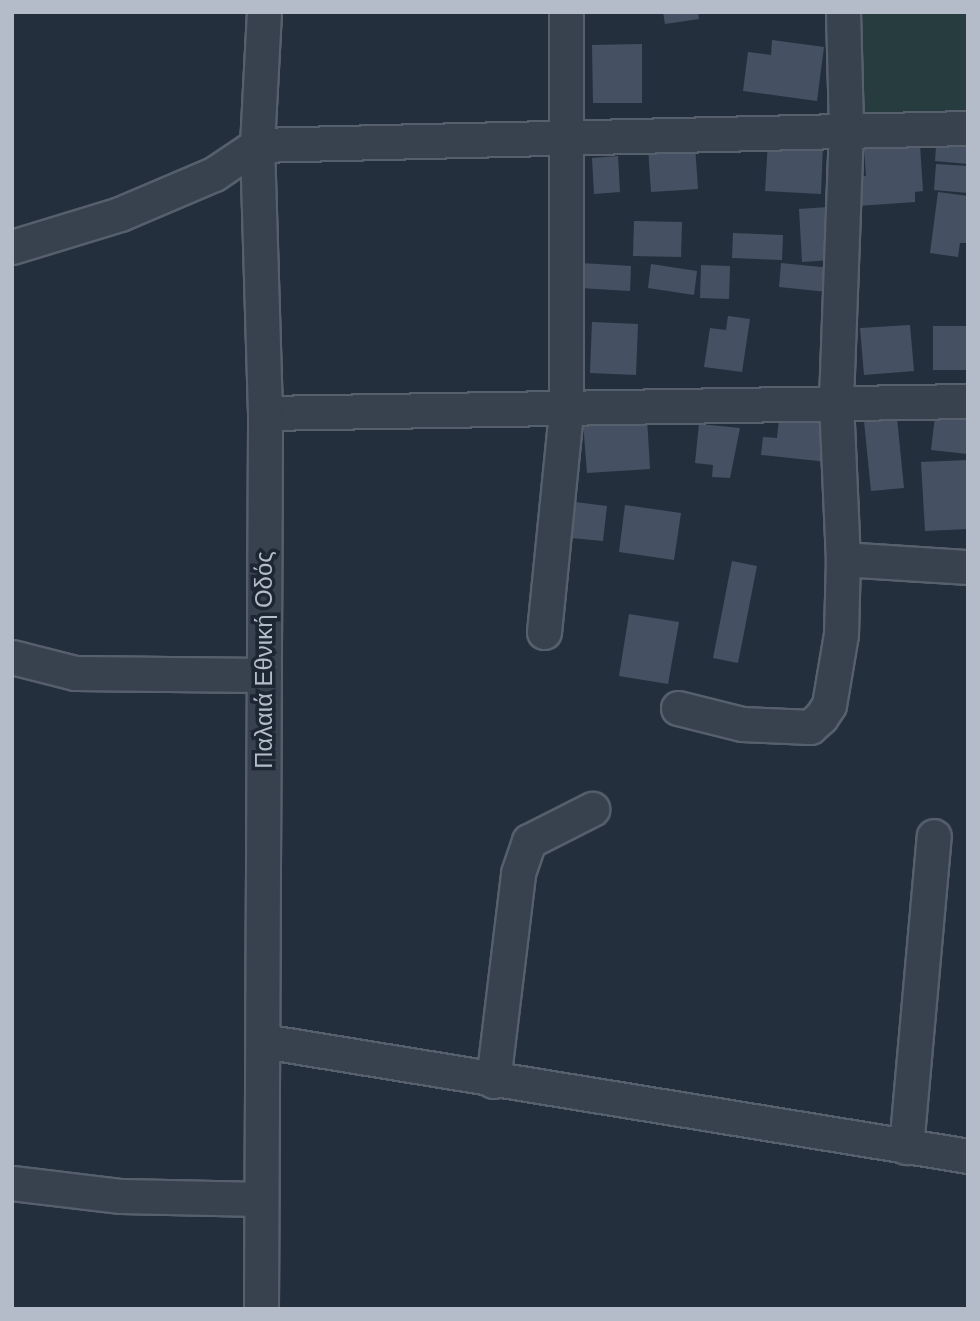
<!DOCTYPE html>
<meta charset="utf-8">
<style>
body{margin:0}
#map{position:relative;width:980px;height:1321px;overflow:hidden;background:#242f3e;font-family:"PT Sans",sans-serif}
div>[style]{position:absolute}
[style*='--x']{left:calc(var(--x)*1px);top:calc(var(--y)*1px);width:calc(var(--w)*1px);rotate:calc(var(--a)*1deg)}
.green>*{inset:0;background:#263c3f}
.building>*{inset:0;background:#455162}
.roads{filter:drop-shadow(2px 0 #565f6c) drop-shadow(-2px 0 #565f6c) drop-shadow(0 2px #565f6c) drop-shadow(0 -2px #565f6c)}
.minor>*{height:33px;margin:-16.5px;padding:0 16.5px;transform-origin:16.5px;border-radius:16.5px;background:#38414e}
span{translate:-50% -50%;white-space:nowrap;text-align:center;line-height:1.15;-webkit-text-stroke:7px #1d2633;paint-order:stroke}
.street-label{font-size:24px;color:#b4bcc9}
.frame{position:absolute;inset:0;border:14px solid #b4bcc9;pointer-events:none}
</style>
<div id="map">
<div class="green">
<div style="clip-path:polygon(857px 12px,968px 12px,968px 114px,857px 114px)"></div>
</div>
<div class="building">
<div style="clip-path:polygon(663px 12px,698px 12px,699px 19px,665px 24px)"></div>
<div style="clip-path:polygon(772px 40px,824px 47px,817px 101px,743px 91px,748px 52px,771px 55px)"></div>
<div style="clip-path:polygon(642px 44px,642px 103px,593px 103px,592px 45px)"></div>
<div style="clip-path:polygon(937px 133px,968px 136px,968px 164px,935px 161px)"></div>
<div style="clip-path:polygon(768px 141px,823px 144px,821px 194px,765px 191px)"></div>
<div style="clip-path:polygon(695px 145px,698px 189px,651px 192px,648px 147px)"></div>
<div style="clip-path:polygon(920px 145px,923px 191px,915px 192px,915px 202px,857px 206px,855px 177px,866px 176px,864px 149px)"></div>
<div style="clip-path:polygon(618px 156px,620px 192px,594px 194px,592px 158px)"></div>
<div style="clip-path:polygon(936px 164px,968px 166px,968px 193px,934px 190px)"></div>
<div style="clip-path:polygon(938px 192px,968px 196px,968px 243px,960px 243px,958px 257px,930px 253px)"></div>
<div style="clip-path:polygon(828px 207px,831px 260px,802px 262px,799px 209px)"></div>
<div style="clip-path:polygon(634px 221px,682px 222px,681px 257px,633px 256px)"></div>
<div style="clip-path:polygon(733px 233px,783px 235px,782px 260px,732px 258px)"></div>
<div style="clip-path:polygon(581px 263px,631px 266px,630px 291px,580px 288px)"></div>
<div style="clip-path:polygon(781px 263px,831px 268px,828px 292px,779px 287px)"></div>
<div style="clip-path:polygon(651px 264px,697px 271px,694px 295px,648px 288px)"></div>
<div style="clip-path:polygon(701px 265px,730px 266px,729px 299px,700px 298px)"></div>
<div style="clip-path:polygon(728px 316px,750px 319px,742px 372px,704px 367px,710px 328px,726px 330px)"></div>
<div style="clip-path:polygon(592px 322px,638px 324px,636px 375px,590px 373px)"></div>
<div style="clip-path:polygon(910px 325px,914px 371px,864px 375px,860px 328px)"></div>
<div style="clip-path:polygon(933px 326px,968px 326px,968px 370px,933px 370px)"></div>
<div style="clip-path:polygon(936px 408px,968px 412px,968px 454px,931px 450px)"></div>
<div style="clip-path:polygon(780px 410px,833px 415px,828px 462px,761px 455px,763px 437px,777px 438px)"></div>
<div style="clip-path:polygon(647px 418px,650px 469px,587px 473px,583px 422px)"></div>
<div style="clip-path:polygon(897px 418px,904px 488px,871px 491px,864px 421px)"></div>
<div style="clip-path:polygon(699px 424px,740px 428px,730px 478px,712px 477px,713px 465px,695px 463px)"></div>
<div style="clip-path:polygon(968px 460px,968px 529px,925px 531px,921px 462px)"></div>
<div style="clip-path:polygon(575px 502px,607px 506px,603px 541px,571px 538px)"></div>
<div style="clip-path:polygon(625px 505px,681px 513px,674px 560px,619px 552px)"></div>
<div style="clip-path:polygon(732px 561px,757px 566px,738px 663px,713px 658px)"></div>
<div style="clip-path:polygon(629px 614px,679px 622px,668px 684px,619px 676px)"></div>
</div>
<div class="roads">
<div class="minor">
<div style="--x:843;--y:12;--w:116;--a:88.5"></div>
<div style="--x:846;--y:128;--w:273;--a:92.1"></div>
<div style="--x:836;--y:401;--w:158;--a:87.5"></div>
<div style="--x:843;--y:559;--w:125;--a:3.7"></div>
<div style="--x:12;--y:247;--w:113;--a:-17"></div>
<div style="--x:120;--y:214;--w:102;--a:-23.1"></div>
<div style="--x:214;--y:174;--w:52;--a:-34"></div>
<div style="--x:257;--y:145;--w:711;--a:-1.37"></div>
<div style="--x:265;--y:413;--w:703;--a:-0.98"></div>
<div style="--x:544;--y:632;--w:223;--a:-84.3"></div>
<div style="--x:566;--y:410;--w:398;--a:-90"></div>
<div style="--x:12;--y:657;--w:65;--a:14.3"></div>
<div style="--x:75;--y:673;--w:189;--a:0.6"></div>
<div style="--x:678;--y:708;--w:66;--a:14"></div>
<div style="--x:742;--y:724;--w:68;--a:2.5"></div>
<div style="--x:810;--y:727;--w:15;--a:-42"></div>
<div style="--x:821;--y:717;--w:14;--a:-56"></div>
<div style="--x:829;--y:705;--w:72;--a:-80.4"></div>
<div style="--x:841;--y:634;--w:75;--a:-88.5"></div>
<div style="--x:263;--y:1041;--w:714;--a:9.26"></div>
<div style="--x:493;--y:1081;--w:209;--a:-83.1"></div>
<div style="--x:518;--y:873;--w:34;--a:-71"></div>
<div style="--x:529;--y:841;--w:71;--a:-26.9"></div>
<div style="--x:906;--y:1147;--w:312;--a:-84.9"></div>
<div style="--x:12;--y:1183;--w:110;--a:6.8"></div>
<div style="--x:121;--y:1196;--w:140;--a:1.2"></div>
<div style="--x:261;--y:1309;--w:896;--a:-89.74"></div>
<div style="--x:265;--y:413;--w:268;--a:-91.7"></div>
<div style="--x:257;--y:145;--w:133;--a:-87"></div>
</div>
</div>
<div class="street-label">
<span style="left:264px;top:660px;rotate:-90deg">Παλαιά Εθνική Οδός</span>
</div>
<div class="frame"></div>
</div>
